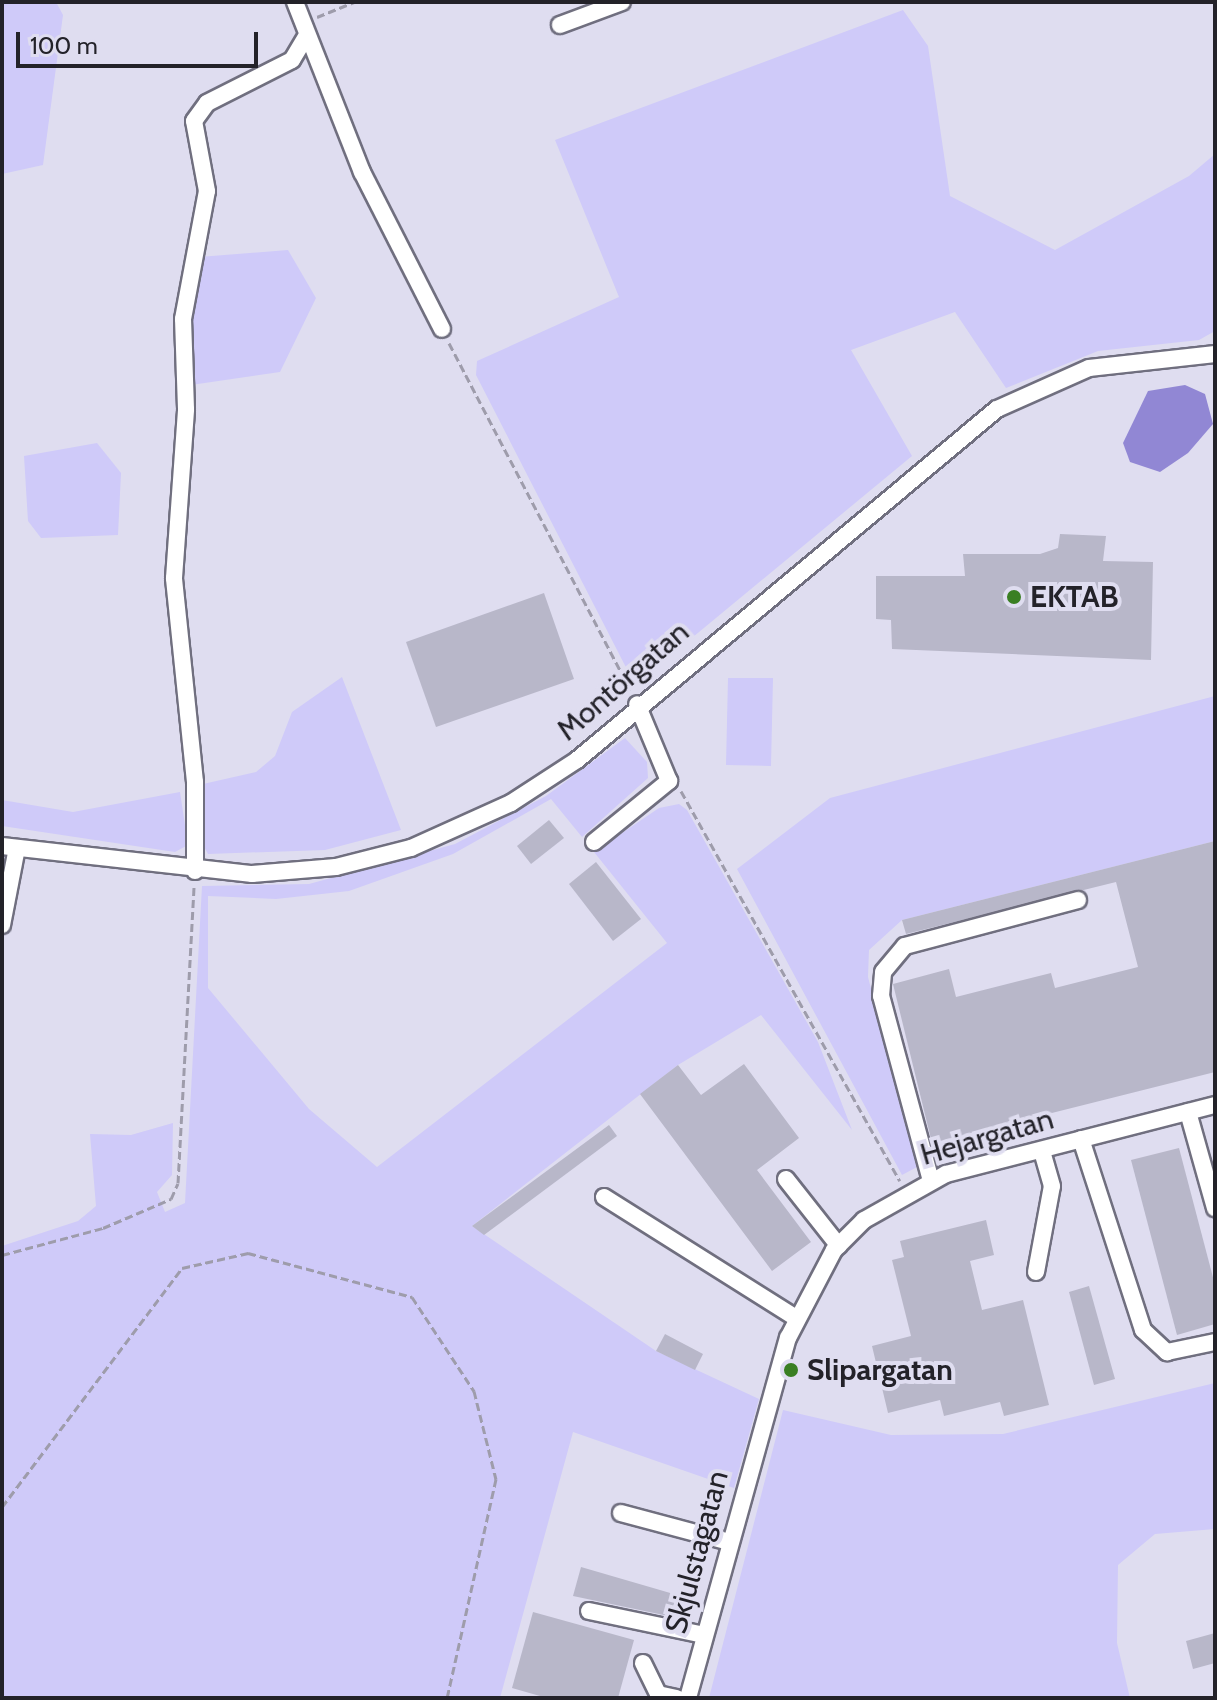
<!DOCTYPE html>
<meta charset="utf-8">
<style>
body{margin:0}
#map{position:relative;width:1217px;height:1700px;overflow:hidden;background:#dfddf0;font-family:Cabin,sans-serif}
div>[style]{position:absolute}
[style*='--x']{left:calc(var(--x)*1px);top:calc(var(--y)*1px);width:calc(var(--w)*1px);rotate:calc(var(--a)*1deg)}
.green>*{inset:0;background:#cfcaf9}
.water>*{inset:0;background:#9187d4}
.building>*{inset:0;background:#b8b7c9}
.path>*{height:3px;margin-top:-1.5px;transform-origin:0;background:repeating-linear-gradient(90deg,#9e9cab 0 8px,transparent 0 12px)}
.roads{filter:drop-shadow(2px 0 #706f7f) drop-shadow(-2px 0 #706f7f) drop-shadow(0 2px #706f7f) drop-shadow(0 -2px #706f7f)}
.minor>*{height:16px;margin:-8px;padding:0 8px;transform-origin:8px;border-radius:8px;background:#fff}
.dots>*{width:22px;height:22px;translate:-50% -50%;box-sizing:border-box;border:4px solid #dfddf0;border-radius:50%}
span{translate:-50% -50%;white-space:nowrap;text-align:center;line-height:1.15;-webkit-text-stroke:8px #dfddf0;paint-order:stroke}
.poi-label{font-size:30px;color:#232229;font-weight:700}
.left{translate:0 -50%;text-align:left}
.street-label{font-size:30px;color:#232229}
.frame{position:absolute;inset:0;border:4px solid #232229;pointer-events:none}
.scale{position:absolute;left:16px;top:32px;width:242px;height:36px;box-sizing:border-box;border:4px solid #232229;border-top:0;padding-left:10px;font-size:24px;line-height:28px;white-space:nowrap;color:#232229;-webkit-text-stroke:6px #dfddf0;paint-order:stroke}
</style>
<div id="map">
<div class="green">
<div style="clip-path:polygon(2px 2px,56px 2px,63px 15px,43px 165px,2px 174px)"></div>
<div style="clip-path:polygon(903px 10px,928px 46px,950px 196px,1055px 250px,1189px 176px,1215px 154px,1215px 331px,1199px 340px,1098px 351px,1006px 388px,955px 312px,851px 350px,912px 456px,635px 685px,476px 375px,477px 361px,619px 297px,555px 140px)"></div>
<div style="clip-path:polygon(288px 250px,316px 298px,280px 372px,191px 385px,186px 347px,199px 257px)"></div>
<div style="clip-path:polygon(97px 443px,121px 473px,118px 535px,41px 538px,28px 521px,24px 456px)"></div>
<div style="clip-path:polygon(342px 677px,401px 830px,325px 850px,208px 854px,202px 843px,203px 784px,256px 772px,275px 756px,292px 712px)"></div>
<div style="clip-path:polygon(728px 678px,773px 678px,771px 766px,726px 765px)"></div>
<div style="clip-path:polygon(1215px 696px,1215px 841px,902px 920px,869px 950px,868px 977px,917px 1167px,902px 1175px,737px 869px,830px 798px)"></div>
<div style="clip-path:polygon(625px 738px,647px 762px,648px 778px,582px 837px,551px 799px,453px 854px,349px 891px,276px 899px,208px 896px,208px 988px,309px 1109px,377px 1167px,667px 943px,594px 852px,659px 808px,679px 804px,687px 810px,818px 1042px,852px 1130px,761px 1015px,678px 1065px,472px 1226px,656px 1351px,759px 1399px,734px 1488px,573px 1432px,500px 1698px,2px 1698px,2px 1246px,78px 1221px,96px 1206px,90px 1134px,131px 1135px,173px 1123px,172px 1175px,157px 1192px,165px 1212px,185px 1203px,202px 886px,309px 884px,455px 844px,546px 796px)"></div>
<div style="clip-path:polygon(180px 792px,188px 845px,175px 852px,2px 826px,2px 800px,73px 812px)"></div>
<div style="clip-path:polygon(1215px 1383px,1215px 1529px,1155px 1534px,1118px 1565px,1117px 1643px,1130px 1698px,709px 1698px,783px 1410px,891px 1435px,1003px 1434px)"></div>
</div>
<div class="water">
<div style="clip-path:polygon(1185px 385px,1205px 394px,1213px 424px,1188px 453px,1160px 472px,1130px 462px,1123px 443px,1148px 391px)"></div>
</div>
<div class="building">
<div style="clip-path:polygon(1060px 534px,1106px 536px,1103px 561px,1153px 562px,1151px 660px,892px 649px,891px 620px,876px 619px,876px 576px,965px 576px,963px 554px,1040px 554px,1058px 548px)"></div>
<div style="clip-path:polygon(544px 593px,574px 679px,436px 727px,406px 642px)"></div>
<div style="clip-path:polygon(549px 820px,564px 838px,531px 864px,517px 846px)"></div>
<div style="clip-path:polygon(1215px 841px,1215px 1072px,932px 1143px,893px 984px,949px 969px,956px 997px,1051px 973px,1055px 988px,1138px 967px,1116px 882px,906px 934px,902px 920px)"></div>
<div style="clip-path:polygon(596px 862px,641px 919px,613px 941px,569px 884px)"></div>
<div style="clip-path:polygon(744px 1064px,799px 1138px,757px 1170px,811px 1242px,772px 1271px,640px 1094px,678px 1065px,701px 1095px)"></div>
<div style="clip-path:polygon(609px 1125px,617px 1136px,484px 1235px,472px 1226px)"></div>
<div style="clip-path:polygon(1179px 1148px,1215px 1285px,1215px 1324px,1177px 1335px,1131px 1160px)"></div>
<div style="clip-path:polygon(986px 1220px,994px 1255px,970px 1261px,982px 1310px,1023px 1300px,1049px 1405px,1004px 1416px,1000px 1402px,944px 1416px,940px 1400px,888px 1413px,872px 1346px,911px 1336px,892px 1260px,904px 1257px,900px 1241px)"></div>
<div style="clip-path:polygon(1089px 1286px,1115px 1379px,1094px 1385px,1069px 1292px)"></div>
<div style="clip-path:polygon(665px 1334px,703px 1354px,695px 1370px,656px 1351px)"></div>
<div style="clip-path:polygon(581px 1567px,684px 1597px,678px 1618px,573px 1596px)"></div>
<div style="clip-path:polygon(533px 1612px,634px 1640px,618px 1698px,547px 1698px,512px 1688px)"></div>
<div style="clip-path:polygon(1215px 1633px,1215px 1663px,1193px 1669px,1186px 1641px)"></div>
</div>
<div class="path">
<div style="--x:317;--y:17;--w:40;--a:-22"></div>
<div style="--x:449;--y:343;--w:393;--a:62.4"></div>
<div style="--x:681;--y:791;--w:447;--a:60.7"></div>
<div style="--x:2;--y:1255;--w:105;--a:-15"></div>
<div style="--x:103;--y:1228;--w:74;--a:-23.1"></div>
<div style="--x:171;--y:1199;--w:17;--a:-66"></div>
<div style="--x:178;--y:1183;--w:296;--a:-86.9"></div>
<div style="--x:2;--y:1507;--w:299;--a:-53"></div>
<div style="--x:182;--y:1268;--w:68;--a:-12.8"></div>
<div style="--x:248;--y:1253;--w:170;--a:15"></div>
<div style="--x:412;--y:1297;--w:113;--a:56.6"></div>
<div style="--x:474;--y:1391;--w:91;--a:76"></div>
<div style="--x:496;--y:1479;--w:224;--a:102.6"></div>
</div>
<div class="roads">
<div class="minor">
<div style="--x:295;--y:2;--w:183;--a:68.5"></div>
<div style="--x:362;--y:172;--w:176;--a:63"></div>
<div style="--x:560;--y:25;--w:66;--a:-20.4"></div>
<div style="--x:594;--y:842;--w:97;--a:-39.1"></div>
<div style="--x:669;--y:781;--w:83;--a:-112.6"></div>
<div style="--x:2;--y:846;--w:252;--a:6.4"></div>
<div style="--x:252;--y:874;--w:84;--a:-4.8"></div>
<div style="--x:336;--y:867;--w:77;--a:-14.2"></div>
<div style="--x:411;--y:848;--w:110;--a:-24.2"></div>
<div style="--x:511;--y:803;--w:79;--a:-33.1"></div>
<div style="--x:577;--y:760;--w:547;--a:-39.89"></div>
<div style="--x:997;--y:409;--w:101;--a:-24"></div>
<div style="--x:1089;--y:368;--w:127;--a:-6.3"></div>
<div style="--x:195;--y:871;--w:89;--a:-90"></div>
<div style="--x:195;--y:782;--w:205;--a:-95.9"></div>
<div style="--x:174;--y:578;--w:169;--a:-85.9"></div>
<div style="--x:186;--y:409;--w:90;--a:-91.9"></div>
<div style="--x:183;--y:319;--w:130;--a:-79.4"></div>
<div style="--x:207;--y:191;--w:71;--a:-100.5"></div>
<div style="--x:194;--y:121;--w:22;--a:-54"></div>
<div style="--x:207;--y:103;--w:95;--a:-26.8"></div>
<div style="--x:292;--y:60;--w:26;--a:-59"></div>
<div style="--x:2;--y:925;--w:78;--a:-79"></div>
<div style="--x:1188;--y:1112;--w:100;--a:74.3"></div>
<div style="--x:1081;--y:1139;--w:201;--a:72"></div>
<div style="--x:1143;--y:1330;--w:33;--a:43"></div>
<div style="--x:1167;--y:1352;--w:49;--a:-11.8"></div>
<div style="--x:786;--y:1179;--w:85;--a:51.7"></div>
<div style="--x:931;--y:1181;--w:192;--a:-105.1"></div>
<div style="--x:881;--y:996;--w:24;--a:-85"></div>
<div style="--x:883;--y:972;--w:34;--a:-50"></div>
<div style="--x:905;--y:946;--w:179;--a:-14.9"></div>
<div style="--x:604;--y:1197;--w:227;--a:32.2"></div>
<div style="--x:1036;--y:1272;--w:87;--a:-79.5"></div>
<div style="--x:1052;--y:1186;--w:37;--a:-106"></div>
<div style="--x:621;--y:1513;--w:112;--a:15"></div>
<div style="--x:589;--y:1611;--w:117;--a:11.8"></div>
<div style="--x:643;--y:1663;--w:34;--a:64"></div>
<div style="--x:658;--y:1694;--w:19;--a:12"></div>
<div style="--x:688;--y:1698;--w:374;--a:-74.5"></div>
<div style="--x:788;--y:1338;--w:99;--a:-62.4"></div>
<div style="--x:834;--y:1250;--w:42;--a:-45"></div>
<div style="--x:864;--y:1220;--w:94;--a:-29.3"></div>
<div style="--x:946;--y:1174;--w:278;--a:-14.4"></div>
</div>
</div>
<div class="dots">
<div style="left:1014px;top:597px;background:#3a7f23"></div>
<div style="left:791px;top:1370px;background:#3a7f23"></div>
</div>
<div class="poi-label">
<span class="left" style="left:1030px;top:597px">EKTAB</span>
<span class="left" style="left:807px;top:1370px">Slipargatan</span>
</div>
<div class="street-label">
<span style="left:623px;top:681px;rotate:-41deg">Montörgatan</span>
<span style="left:987px;top:1137px;rotate:-16deg">Hejargatan</span>
<span style="left:697px;top:1552px;rotate:-75deg">Skjulstagatan</span>
</div>
<div class="frame"></div>
<div class="scale">100 m</div>
</div>
